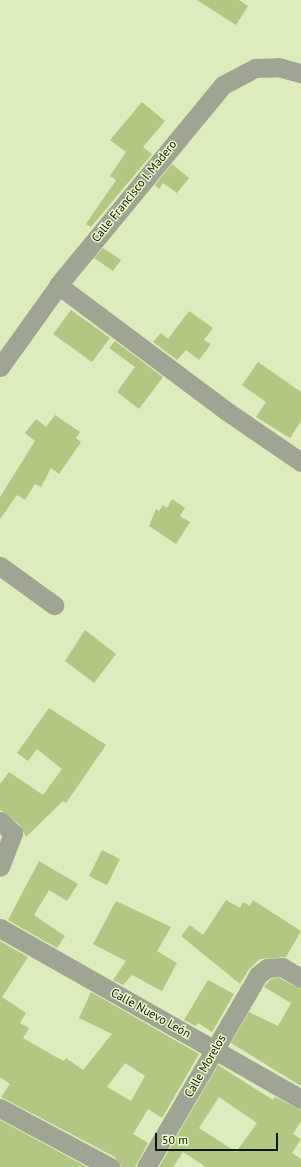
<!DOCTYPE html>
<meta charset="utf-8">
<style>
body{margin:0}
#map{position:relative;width:301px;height:1167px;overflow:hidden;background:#ddecbd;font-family:"PT Sans",sans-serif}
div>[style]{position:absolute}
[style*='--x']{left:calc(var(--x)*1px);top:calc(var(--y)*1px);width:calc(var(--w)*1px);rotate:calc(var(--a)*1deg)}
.building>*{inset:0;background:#b1c782}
.street>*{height:19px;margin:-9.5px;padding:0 9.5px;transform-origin:9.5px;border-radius:9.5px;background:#9fa592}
span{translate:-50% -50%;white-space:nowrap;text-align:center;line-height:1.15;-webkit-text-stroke:3px #eaf9ca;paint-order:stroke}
.street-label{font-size:12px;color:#101405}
.scale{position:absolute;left:155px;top:1133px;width:123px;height:18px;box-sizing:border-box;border:2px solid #101405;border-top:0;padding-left:5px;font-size:12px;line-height:14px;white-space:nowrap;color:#101405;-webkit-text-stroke:3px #eaf9ca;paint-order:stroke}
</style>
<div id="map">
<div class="building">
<div style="clip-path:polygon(197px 0,239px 0,248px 6px,236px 25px)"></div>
<div style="clip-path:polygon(142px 102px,165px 121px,143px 147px,152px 154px,91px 227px,86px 224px,112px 186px,116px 180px,110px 176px,126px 152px,110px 140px)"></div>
<div style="clip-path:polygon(172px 164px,189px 178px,177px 193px,163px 183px,159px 189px,155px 185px)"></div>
<div style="clip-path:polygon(103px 248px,121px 260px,113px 271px,94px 258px)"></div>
<div style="clip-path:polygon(71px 310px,110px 338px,92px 362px,53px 334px)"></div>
<div style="clip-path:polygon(189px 311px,213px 328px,204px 340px,211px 344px,199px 360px,186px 350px,177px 360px,153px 342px,161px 333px,168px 339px)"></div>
<div style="clip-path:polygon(115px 341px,163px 377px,139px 409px,117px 392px,135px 367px,109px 348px)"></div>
<div style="clip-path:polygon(258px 362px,301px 392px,301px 421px,290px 438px,256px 417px,266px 402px,242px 385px)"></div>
<div style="clip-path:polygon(55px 415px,80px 432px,76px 438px,81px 442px,59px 474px,51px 468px,41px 487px,35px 484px,25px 500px,17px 495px,0 519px,0 497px,35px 441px,25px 433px,36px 419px,46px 427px)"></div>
<div style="clip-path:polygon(172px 499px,185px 508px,180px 516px,190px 522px,176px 544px,149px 526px,156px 509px,159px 511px,163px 505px,167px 508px)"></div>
<div style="clip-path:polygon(85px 630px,116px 654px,94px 683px,65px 661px)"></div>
<div style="clip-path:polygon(49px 708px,106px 745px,66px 803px,63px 801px,26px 837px,20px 825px,0 810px,0 784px,9px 772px,43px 795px,62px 769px,37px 749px,28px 761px,17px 753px)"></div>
<div style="clip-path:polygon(102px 850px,120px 859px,107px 885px,89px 876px)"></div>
<div style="clip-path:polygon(39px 861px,78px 884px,67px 901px,49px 890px,34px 915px,65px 936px,57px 948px,8px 920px)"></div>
<div style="clip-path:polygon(226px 900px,240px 908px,243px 902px,250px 906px,253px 900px,301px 931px,286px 957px,260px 959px,249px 969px,240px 984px,181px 936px,190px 925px,203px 935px)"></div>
<div style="clip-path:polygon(116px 901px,171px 927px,157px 951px,177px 963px,162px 991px,132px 975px,123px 985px,113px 980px,126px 961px,93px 944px)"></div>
<div style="clip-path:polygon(evenodd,0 941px,28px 957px,2px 997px,26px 1013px,20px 1023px,29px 1028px,23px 1038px,56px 1057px,64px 1061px,66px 1058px,83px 1070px,112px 1034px,79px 1018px,91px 992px,199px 1054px,162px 1118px,148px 1109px,133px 1134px,148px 1143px,135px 1167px,121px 1167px,115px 1157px,1px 1097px,10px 1084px,0 1077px,0 941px,125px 1063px,145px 1076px,131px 1101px,107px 1087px,125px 1063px)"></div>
<div style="clip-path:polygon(279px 978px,301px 989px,301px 1086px,231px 1043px,249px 1012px,278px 1026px,291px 1003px,264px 987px,271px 979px)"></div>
<div style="clip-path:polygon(208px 980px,234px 994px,212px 1032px,198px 1023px,196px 1026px,184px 1020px)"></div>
<div style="clip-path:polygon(evenodd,218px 1065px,273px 1100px,275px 1097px,301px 1110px,301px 1121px,293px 1134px,301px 1139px,292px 1153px,301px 1159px,301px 1167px,206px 1167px,183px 1152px,173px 1167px,159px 1167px,218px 1065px,219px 1097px,257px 1123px,236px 1152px,199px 1128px,219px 1097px)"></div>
<div style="clip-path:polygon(0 1120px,87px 1167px,0 1167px)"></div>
</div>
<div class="street">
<div style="--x:58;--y:285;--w:209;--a:36.8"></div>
<div style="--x:225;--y:410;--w:92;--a:34.4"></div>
<div style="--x:0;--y:367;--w:108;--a:-54.4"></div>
<div style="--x:63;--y:279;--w:251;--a:-50.5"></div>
<div style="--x:223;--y:85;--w:36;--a:-28"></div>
<div style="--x:255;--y:68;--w:23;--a:-2"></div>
<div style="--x:278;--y:67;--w:24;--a:15"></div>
<div style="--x:0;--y:566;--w:67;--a:35.8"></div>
<div style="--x:0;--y:821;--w:18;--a:43"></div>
<div style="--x:13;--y:833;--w:36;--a:111"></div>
<div style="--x:0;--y:928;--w:346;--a:29.6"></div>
<div style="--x:0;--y:1108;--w:125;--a:28.2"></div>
<div style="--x:146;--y:1167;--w:222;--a:-59.7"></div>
<div style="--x:258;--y:975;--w:11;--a:-38"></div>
<div style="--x:267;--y:968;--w:15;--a:-4"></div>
<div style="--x:282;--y:967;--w:22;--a:30"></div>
</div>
<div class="street-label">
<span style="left:134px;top:191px;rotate:-51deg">Calle Francisco I. Madero</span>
<span style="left:151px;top:1013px;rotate:29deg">Calle Nuevo León</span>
<span style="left:205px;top:1066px;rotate:-60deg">Calle Morelos</span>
</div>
<div class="scale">50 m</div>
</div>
